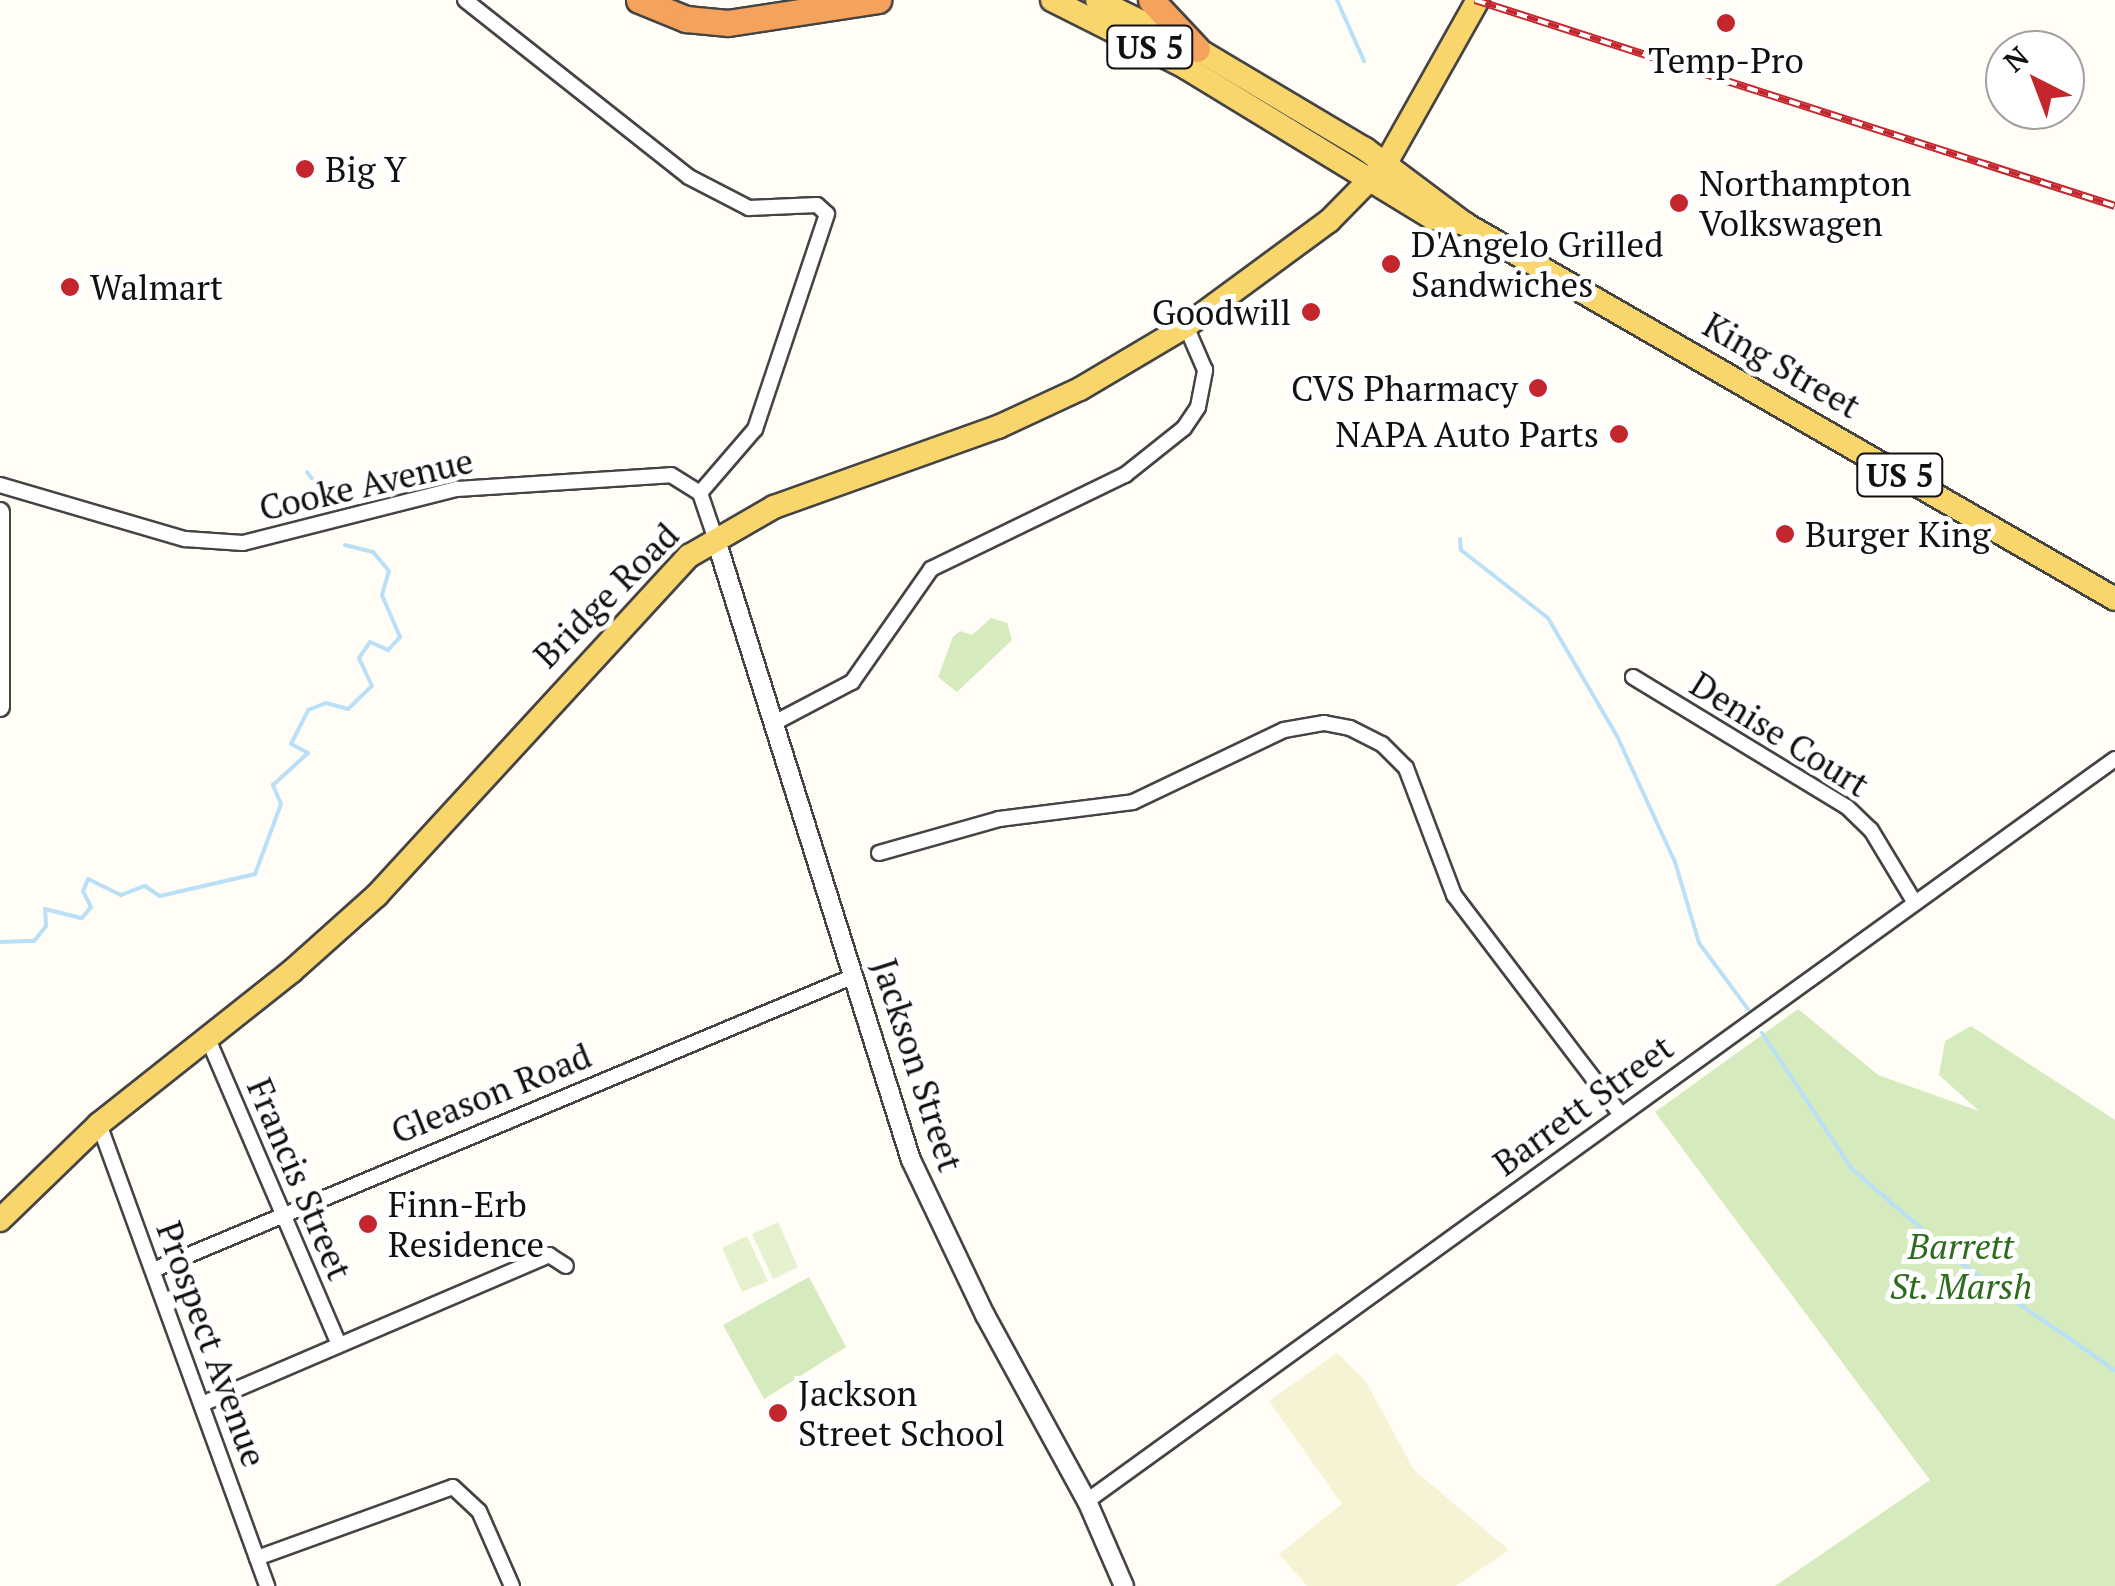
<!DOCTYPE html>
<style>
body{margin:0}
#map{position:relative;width:2115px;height:1586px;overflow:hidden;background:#fffdf5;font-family:"PT Serif",serif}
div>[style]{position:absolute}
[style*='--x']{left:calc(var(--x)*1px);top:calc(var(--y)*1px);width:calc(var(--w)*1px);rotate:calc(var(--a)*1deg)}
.farmland>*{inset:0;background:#f6f3d4}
.green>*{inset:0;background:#d5ebbd}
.pitch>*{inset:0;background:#e6f2cf}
.stream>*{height:4px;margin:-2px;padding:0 2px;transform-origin:2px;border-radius:2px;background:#b9e0f7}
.roads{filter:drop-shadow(2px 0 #444) drop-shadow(-2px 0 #444) drop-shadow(0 2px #444) drop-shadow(0 -2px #444)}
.minor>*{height:14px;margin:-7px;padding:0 7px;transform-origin:7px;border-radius:7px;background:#fff}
.tertiary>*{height:18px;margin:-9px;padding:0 9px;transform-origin:9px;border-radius:9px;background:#fff}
.primary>*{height:22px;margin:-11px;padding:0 11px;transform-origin:11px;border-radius:11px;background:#f9d66b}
.motorway>*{height:25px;margin:-12.5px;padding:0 12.5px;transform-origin:12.5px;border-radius:12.5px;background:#f5a25d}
.rail>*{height:8px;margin-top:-4px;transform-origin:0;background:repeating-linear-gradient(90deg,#fff 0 11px,#c4262e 0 22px);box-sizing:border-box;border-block:2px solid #c4262e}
.dots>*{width:28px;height:28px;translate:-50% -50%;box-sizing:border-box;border:5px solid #fff;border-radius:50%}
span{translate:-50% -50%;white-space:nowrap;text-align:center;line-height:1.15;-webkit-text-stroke:10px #fff;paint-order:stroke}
.shield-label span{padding:2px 8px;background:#fff;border:2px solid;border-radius:8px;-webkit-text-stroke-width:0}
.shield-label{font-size:32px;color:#111;font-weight:700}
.poi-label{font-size:35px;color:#111}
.left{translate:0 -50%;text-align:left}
.right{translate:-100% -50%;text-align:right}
.street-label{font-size:35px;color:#111}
.park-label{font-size:35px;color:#2f6b1f;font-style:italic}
.north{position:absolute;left:1985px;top:30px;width:100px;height:100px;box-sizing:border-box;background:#fff;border:2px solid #a0a0a0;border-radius:50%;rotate:318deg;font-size:28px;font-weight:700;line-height:40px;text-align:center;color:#111}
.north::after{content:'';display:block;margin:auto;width:35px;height:45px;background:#c4262e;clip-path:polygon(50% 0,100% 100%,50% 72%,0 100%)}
</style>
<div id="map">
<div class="farmland">
<div style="clip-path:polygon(1337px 1353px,1365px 1380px,1414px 1470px,1509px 1550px,1456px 1586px,1307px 1586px,1279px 1554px,1342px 1504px,1269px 1401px)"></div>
</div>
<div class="green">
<div style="clip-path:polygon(991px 618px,1007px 623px,1012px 640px,957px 692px,938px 677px,953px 637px,960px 631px,972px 635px)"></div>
<div style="clip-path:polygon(1798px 1009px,1878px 1075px,1979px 1111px,1939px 1075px,1945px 1041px,1971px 1026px,2115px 1120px,2115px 1586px,1775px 1586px,1930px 1480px,1655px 1112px)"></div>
<div style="clip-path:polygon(809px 1277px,846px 1347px,764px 1399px,723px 1325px)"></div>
</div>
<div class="pitch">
<div style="clip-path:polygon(778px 1222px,798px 1267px,773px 1279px,752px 1234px)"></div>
<div style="clip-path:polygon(747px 1236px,768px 1281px,742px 1292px,722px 1248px)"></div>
</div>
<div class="stream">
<div style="--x:1337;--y:0;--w:67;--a:66.1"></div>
<div style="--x:307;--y:472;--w:30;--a:53"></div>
<div style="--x:1460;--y:539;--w:11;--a:85"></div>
<div style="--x:1461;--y:550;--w:110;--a:38"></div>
<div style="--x:1548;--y:618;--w:137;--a:59.7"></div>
<div style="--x:1617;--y:736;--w:139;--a:65.3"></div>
<div style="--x:1675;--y:862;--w:84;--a:73.5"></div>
<div style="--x:1699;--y:943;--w:82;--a:53.4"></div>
<div style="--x:0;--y:942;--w:34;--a:-2"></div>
<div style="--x:34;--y:941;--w:19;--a:-51"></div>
<div style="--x:46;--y:926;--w:17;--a:-93"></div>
<div style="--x:45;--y:909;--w:38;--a:14"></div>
<div style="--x:82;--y:918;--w:14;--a:-51"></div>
<div style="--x:91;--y:907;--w:18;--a:-117"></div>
<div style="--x:83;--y:891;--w:13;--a:-67"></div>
<div style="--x:88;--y:879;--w:37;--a:26"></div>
<div style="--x:121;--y:895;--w:26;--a:-21"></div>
<div style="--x:145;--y:886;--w:18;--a:34"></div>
<div style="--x:160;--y:896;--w:98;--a:-13"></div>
<div style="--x:255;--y:874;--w:75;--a:-69.6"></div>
<div style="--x:281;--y:804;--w:21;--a:-113"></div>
<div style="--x:273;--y:785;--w:47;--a:-42.4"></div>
<div style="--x:308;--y:753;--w:19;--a:-152"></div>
<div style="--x:291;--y:744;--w:38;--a:-63"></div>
<div style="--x:308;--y:710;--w:19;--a:-21"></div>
<div style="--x:326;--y:703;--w:23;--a:15"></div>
<div style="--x:348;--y:709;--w:33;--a:-44"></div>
<div style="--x:372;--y:686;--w:31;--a:-115"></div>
<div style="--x:359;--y:658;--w:19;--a:-55"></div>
<div style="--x:370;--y:642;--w:20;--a:24"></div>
<div style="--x:388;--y:650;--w:18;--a:-47"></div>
<div style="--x:400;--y:637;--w:46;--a:-113.2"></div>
<div style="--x:382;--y:595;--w:25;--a:-74"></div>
<div style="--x:389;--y:571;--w:25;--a:-130"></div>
<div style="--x:373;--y:552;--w:29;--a:-166"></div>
<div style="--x:1762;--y:1033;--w:162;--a:56.6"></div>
<div style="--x:1851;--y:1168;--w:152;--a:40.7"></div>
<div style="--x:1966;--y:1267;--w:181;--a:34.7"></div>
</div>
<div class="roads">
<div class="minor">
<div style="--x:465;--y:0;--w:285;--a:38.3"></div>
<div style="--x:689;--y:177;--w:68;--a:27.3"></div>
<div style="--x:749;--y:208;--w:68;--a:-2.5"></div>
<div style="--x:817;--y:205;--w:13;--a:42"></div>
<div style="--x:827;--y:214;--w:227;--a:108.5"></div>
<div style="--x:755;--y:429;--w:84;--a:130.7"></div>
<div style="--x:0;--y:485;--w:193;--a:16.3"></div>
<div style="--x:185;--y:539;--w:58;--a:3.9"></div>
<div style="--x:243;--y:543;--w:221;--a:-14.2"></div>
<div style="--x:457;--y:489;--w:214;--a:-3.7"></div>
<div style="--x:671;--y:475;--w:34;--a:32"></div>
<div style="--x:700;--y:493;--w:46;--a:71.2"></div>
<div style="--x:1633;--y:677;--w:250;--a:31.3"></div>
<div style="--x:1847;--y:807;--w:33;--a:44"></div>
<div style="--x:1871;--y:830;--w:85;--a:58.9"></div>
<div style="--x:776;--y:722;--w:86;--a:-27.8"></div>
<div style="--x:852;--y:682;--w:138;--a:-55"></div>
<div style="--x:931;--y:569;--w:216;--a:-25.9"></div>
<div style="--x:1125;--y:475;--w:75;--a:-38.5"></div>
<div style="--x:1184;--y:428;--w:25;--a:-56"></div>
<div style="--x:1198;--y:407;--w:38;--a:-79"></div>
<div style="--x:1205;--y:370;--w:48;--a:-113.4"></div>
<div style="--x:879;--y:853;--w:125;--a:-15.8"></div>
<div style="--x:999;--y:819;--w:135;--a:-7.2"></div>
<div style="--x:1133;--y:802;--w:167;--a:-25.5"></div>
<div style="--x:1284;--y:730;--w:41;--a:-9.9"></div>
<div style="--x:1324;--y:723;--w:26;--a:11"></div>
<div style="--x:1350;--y:728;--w:36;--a:27"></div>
<div style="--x:1382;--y:744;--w:34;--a:45"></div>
<div style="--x:1406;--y:768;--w:136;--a:69.3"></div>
<div style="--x:1454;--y:895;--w:276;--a:52.8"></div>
<div style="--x:208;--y:1039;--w:330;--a:66.8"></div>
<div style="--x:99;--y:1124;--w:492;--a:70"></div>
<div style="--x:153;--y:1270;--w:760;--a:-22.75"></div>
<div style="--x:202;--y:1404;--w:378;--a:-23.2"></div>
<div style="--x:549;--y:1255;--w:20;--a:33"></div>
<div style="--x:1087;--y:1501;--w:1268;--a:-35.82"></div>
<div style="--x:257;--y:1558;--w:208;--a:-19.9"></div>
<div style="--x:453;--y:1487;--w:35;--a:43"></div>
<div style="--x:479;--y:1511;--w:82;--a:66.3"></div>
</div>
<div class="tertiary">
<div style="--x:0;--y:512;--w:195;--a:90"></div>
<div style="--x:715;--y:537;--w:653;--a:72.54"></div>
<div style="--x:911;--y:1160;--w:172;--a:64.5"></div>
<div style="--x:985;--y:1315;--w:212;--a:61.3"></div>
<div style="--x:1087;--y:1501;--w:93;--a:66.5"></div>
</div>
<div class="primary">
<div style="--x:1052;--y:0;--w:149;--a:26.7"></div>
<div style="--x:1185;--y:67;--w:289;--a:31.4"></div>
<div style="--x:1432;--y:218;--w:34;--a:10"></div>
<div style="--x:1097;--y:0;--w:111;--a:26.1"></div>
<div style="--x:1197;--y:49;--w:196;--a:30.8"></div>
<div style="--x:1365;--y:149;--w:125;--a:36.9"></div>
<div style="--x:1465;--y:224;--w:750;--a:29.98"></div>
<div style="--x:0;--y:1220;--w:138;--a:-44.1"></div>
<div style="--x:99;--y:1124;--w:246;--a:-38.4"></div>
<div style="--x:292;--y:971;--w:114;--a:-41.8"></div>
<div style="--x:377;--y:895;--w:461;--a:-47.4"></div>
<div style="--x:689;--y:556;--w:98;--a:-30"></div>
<div style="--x:774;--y:507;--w:238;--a:-19.7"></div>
<div style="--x:998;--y:427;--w:90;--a:-24.9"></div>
<div style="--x:1080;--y:389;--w:123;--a:-30.7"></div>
<div style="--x:1186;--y:326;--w:177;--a:-36.3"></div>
<div style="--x:1329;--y:221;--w:81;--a:-45.5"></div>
<div style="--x:1386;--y:163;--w:187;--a:-60.6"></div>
</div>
<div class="motorway">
<div style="--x:639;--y:0;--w:51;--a:22"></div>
<div style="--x:686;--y:19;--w:42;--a:5.4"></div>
<div style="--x:728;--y:23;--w:152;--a:-8.7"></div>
<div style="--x:1151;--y:0;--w:67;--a:46.8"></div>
</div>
</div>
<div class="rail">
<div style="--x:1475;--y:0;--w:672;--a:17.84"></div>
</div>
<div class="dots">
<div style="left:1726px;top:23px;background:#c4262e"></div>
<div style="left:305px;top:169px;background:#c4262e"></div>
<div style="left:1679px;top:203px;background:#c4262e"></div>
<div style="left:1391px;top:264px;background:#c4262e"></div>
<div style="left:70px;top:287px;background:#c4262e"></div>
<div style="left:1311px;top:312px;background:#c4262e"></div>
<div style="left:1538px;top:388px;background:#c4262e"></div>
<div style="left:1619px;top:434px;background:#c4262e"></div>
<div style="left:1785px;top:534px;background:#c4262e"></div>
<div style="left:368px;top:1224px;background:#c4262e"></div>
<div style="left:778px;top:1413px;background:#c4262e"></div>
</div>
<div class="shield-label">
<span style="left:1150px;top:47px">US 5</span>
<span style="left:1900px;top:475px">US 5</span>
</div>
<div class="poi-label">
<span style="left:1726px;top:60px">Temp-Pro</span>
<span class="left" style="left:325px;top:169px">Big Y</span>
<span class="left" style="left:1699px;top:203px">Northampton<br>Volkswagen</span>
<span class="left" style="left:1411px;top:264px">D'Angelo Grilled<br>Sandwiches</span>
<span class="left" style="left:90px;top:287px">Walmart</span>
<span class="right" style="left:1291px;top:312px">Goodwill</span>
<span class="right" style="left:1518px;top:388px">CVS Pharmacy</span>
<span class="right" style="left:1599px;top:434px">NAPA Auto Parts</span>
<span class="left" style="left:1805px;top:534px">Burger King</span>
<span class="left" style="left:388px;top:1224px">Finn-Erb<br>Residence</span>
<span class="left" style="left:798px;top:1413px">Jackson<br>Street School</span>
</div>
<div class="street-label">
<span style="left:1782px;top:365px;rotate:30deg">King Street</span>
<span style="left:366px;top:484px;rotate:-13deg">Cooke Avenue</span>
<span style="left:606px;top:595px;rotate:-45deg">Bridge Road</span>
<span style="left:1780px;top:734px;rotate:32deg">Denise Court</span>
<span style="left:918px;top:1065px;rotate:72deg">Jackson Street</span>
<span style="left:491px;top:1093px;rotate:-22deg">Gleason Road</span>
<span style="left:1583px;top:1105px;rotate:-36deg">Barrett Street</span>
<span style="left:300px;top:1179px;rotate:67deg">Francis Street</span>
<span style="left:212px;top:1344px;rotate:70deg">Prospect Avenue</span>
</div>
<div class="park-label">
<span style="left:1961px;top:1266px">Barrett<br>St. Marsh</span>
</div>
<div class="north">N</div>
</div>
